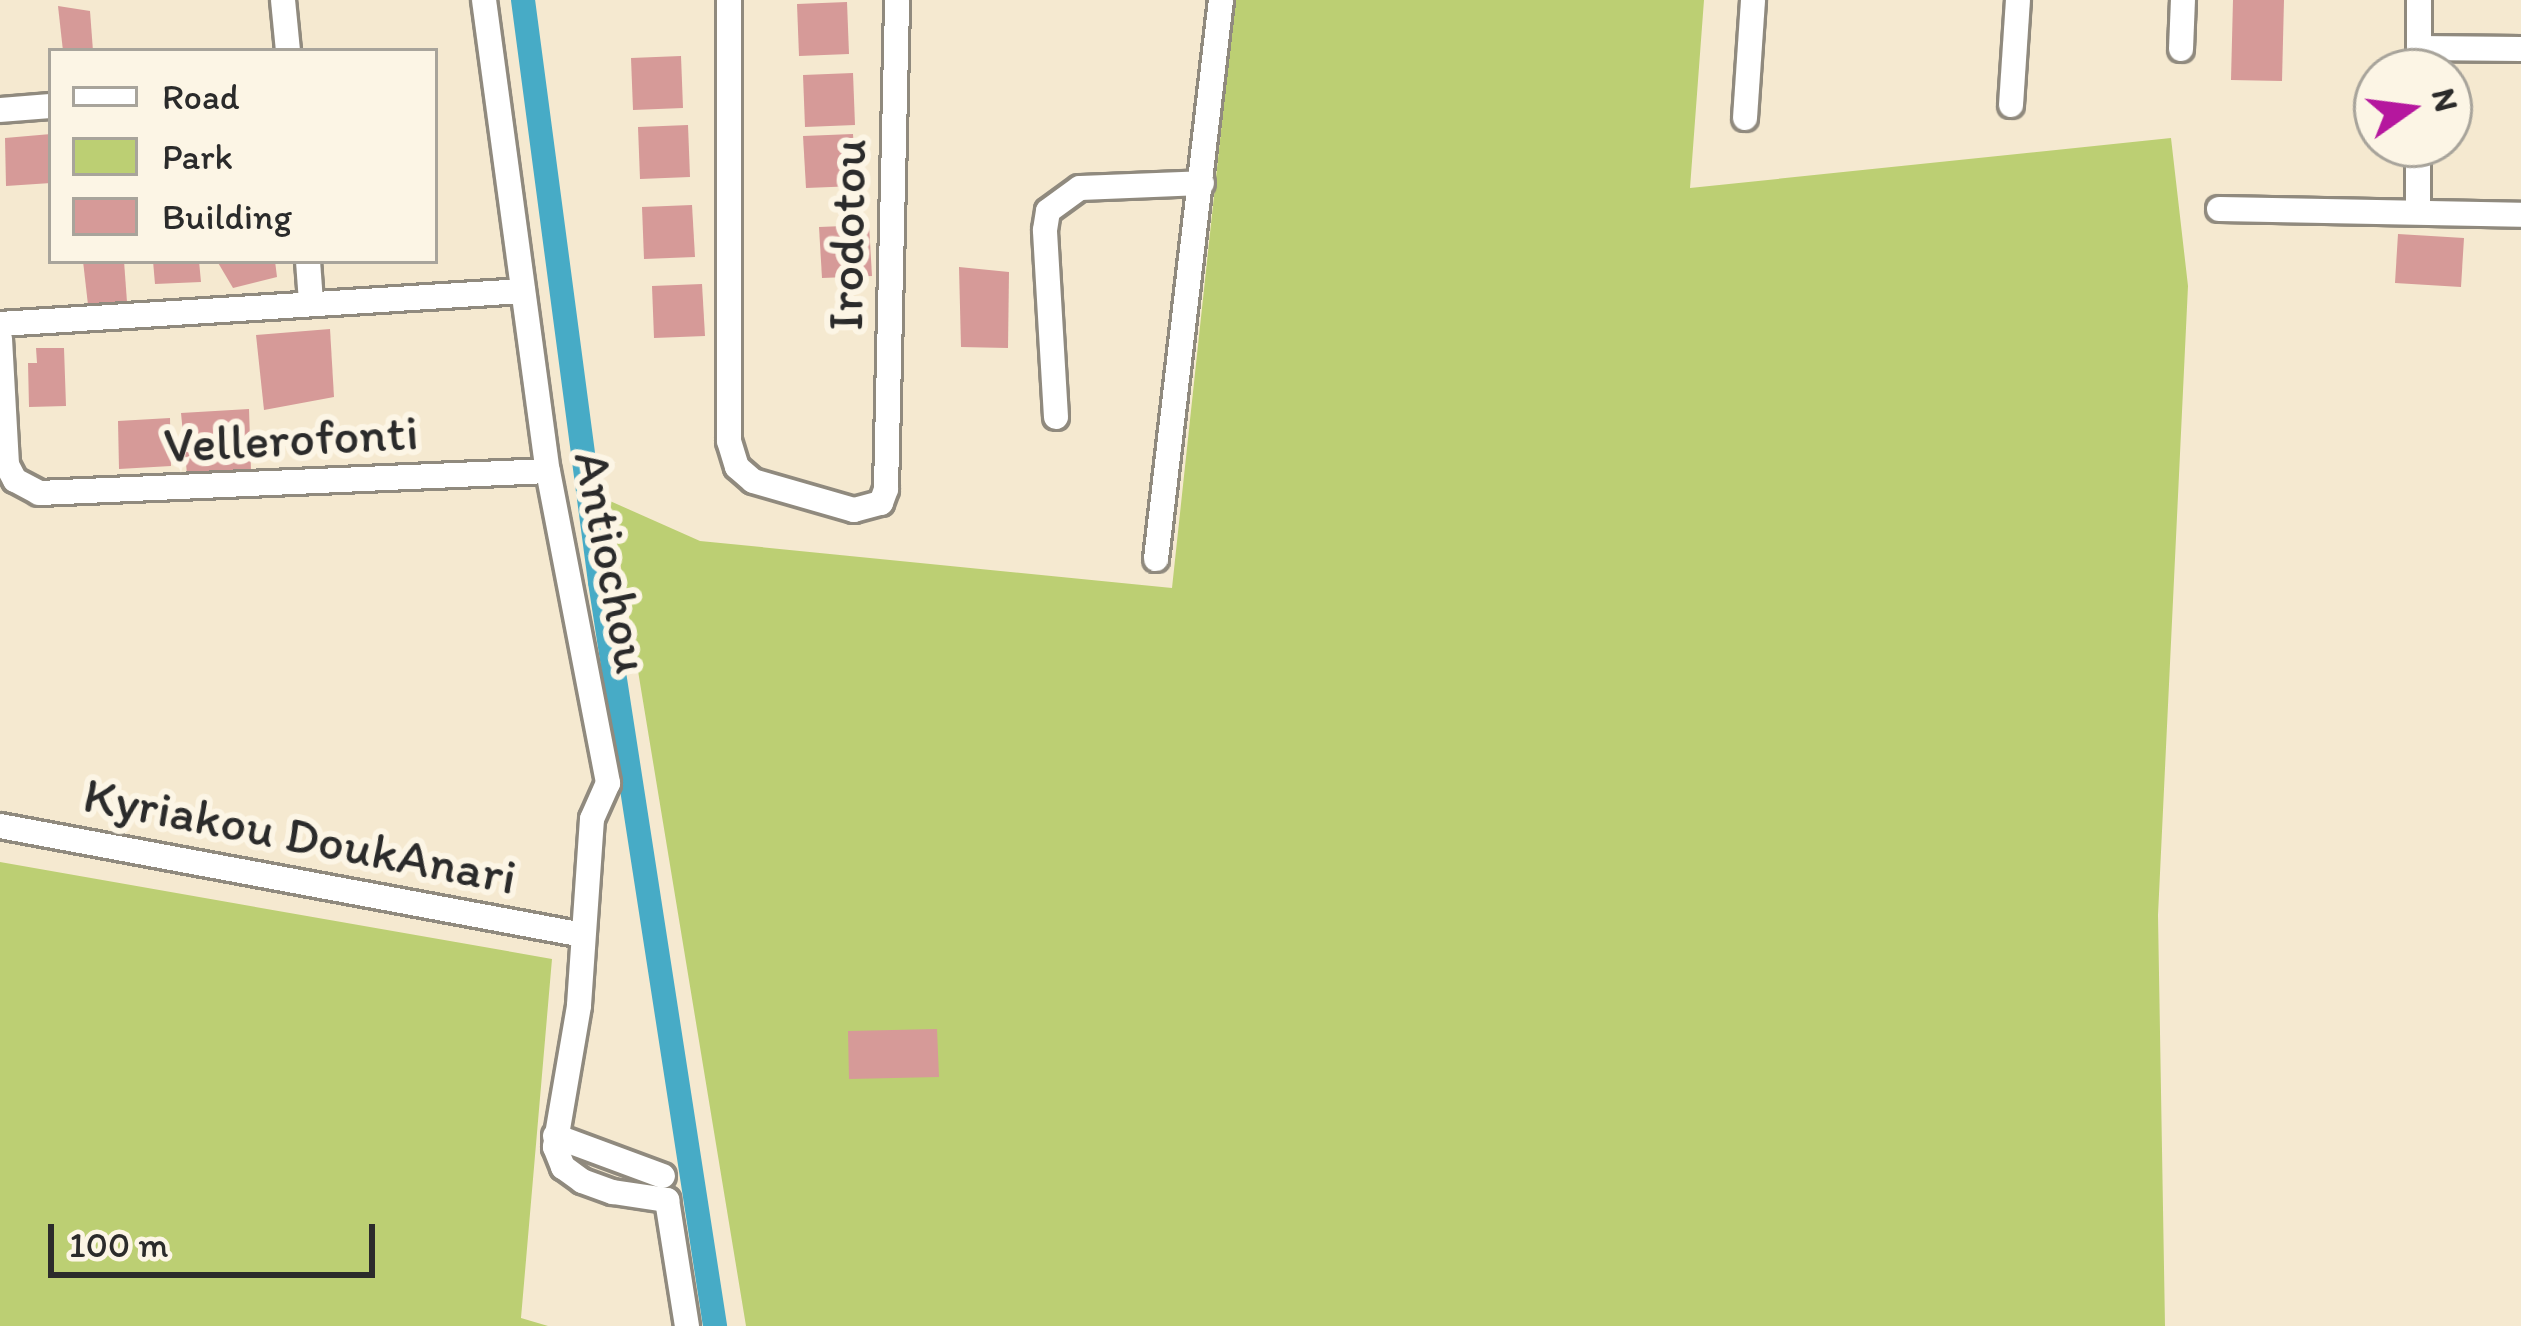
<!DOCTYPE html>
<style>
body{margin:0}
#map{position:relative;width:2521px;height:1326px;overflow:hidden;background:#f5e9d0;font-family:Itim,sans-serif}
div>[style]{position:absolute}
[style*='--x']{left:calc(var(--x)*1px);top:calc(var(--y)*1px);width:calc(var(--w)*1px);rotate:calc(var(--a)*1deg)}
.green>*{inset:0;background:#bccf73}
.canal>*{height:24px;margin:-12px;padding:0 12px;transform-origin:12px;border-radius:12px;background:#47abc6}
.building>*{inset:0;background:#d69a98}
.roads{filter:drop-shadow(3px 0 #908a7e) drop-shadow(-3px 0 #908a7e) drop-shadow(0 3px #908a7e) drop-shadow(0 -3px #908a7e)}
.minor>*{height:24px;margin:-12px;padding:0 12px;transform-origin:12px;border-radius:12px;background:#fff}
span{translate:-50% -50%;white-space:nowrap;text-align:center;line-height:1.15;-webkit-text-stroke:12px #fcf5e5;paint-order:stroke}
.street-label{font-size:51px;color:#2b2b2b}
.legend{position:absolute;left:48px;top:48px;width:390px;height:216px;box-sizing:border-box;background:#fcf5e5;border:3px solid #a8a49b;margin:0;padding:15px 21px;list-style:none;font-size:36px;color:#2b2b2b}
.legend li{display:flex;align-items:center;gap:24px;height:60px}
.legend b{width:60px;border:3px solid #a8a49b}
.north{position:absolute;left:2353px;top:48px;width:120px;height:120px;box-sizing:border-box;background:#fcf5e5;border:3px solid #a8a49b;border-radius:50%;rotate:76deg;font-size:33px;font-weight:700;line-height:48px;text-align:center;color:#2b2b2b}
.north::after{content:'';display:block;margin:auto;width:42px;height:54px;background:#b5179e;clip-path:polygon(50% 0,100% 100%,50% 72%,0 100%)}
.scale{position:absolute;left:48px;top:1224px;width:327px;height:54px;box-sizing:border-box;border:6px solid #2b2b2b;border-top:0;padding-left:15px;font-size:36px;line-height:42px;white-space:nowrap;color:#2b2b2b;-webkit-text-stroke:9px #fcf5e5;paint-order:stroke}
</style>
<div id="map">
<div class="green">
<div style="clip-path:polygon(1235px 0,1704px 0,1690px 188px,2171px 138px,2188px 286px,2158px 915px,2165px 1326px,746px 1326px,610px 501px,700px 541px,1172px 588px)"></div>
<div style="clip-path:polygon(0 862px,552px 959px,521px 1318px,548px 1326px,0 1326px)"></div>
</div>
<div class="canal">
<div style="--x:523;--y:0;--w:587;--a:82.46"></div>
<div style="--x:600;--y:582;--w:753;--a:81.21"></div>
</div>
<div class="building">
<div style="clip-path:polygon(2233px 0,2284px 0,2282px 81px,2231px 80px)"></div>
<div style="clip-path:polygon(847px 2px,849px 54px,799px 56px,797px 4px)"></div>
<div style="clip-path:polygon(58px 6px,90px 11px,93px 51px,63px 51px)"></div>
<div style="clip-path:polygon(681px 56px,683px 108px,633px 110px,631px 58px)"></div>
<div style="clip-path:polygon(853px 73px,855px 125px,805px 127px,803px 75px)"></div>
<div style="clip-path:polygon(688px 125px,690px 177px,640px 179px,638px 127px)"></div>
<div style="clip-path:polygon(51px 134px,51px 183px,6px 186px,5px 138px)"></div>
<div style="clip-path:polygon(853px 134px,856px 186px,806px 188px,803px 136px)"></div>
<div style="clip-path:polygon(692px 205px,695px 257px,644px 259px,642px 207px)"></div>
<div style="clip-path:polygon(869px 225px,872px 276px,822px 278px,819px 227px)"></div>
<div style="clip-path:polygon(2398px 234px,2464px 238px,2461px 287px,2395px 283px)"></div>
<div style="clip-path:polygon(83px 261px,124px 261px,127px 302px,88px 305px)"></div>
<div style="clip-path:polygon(153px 261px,199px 261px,201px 282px,155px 284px)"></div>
<div style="clip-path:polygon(217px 261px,275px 261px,277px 277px,233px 288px)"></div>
<div style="clip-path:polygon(959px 267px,1009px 272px,1008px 348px,961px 347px)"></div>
<div style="clip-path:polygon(702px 284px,705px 336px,654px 338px,652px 286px)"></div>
<div style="clip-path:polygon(330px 329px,334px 397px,264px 410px,256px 335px)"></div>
<div style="clip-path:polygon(36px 348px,64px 348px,66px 406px,29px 407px,28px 363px,37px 363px)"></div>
<div style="clip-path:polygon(249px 409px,251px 471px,187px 474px,181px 413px)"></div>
<div style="clip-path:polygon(170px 418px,171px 466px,119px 469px,118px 421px)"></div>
<div style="clip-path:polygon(937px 1029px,939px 1077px,849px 1079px,848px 1031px)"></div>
</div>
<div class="roads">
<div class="minor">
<div style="--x:283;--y:0;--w:51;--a:84.4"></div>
<div style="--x:484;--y:0;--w:475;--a:82.3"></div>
<div style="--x:548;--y:471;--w:318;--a:79.1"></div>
<div style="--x:608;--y:783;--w:39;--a:114"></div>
<div style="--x:592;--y:819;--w:187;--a:94"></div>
<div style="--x:579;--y:1006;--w:143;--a:99.7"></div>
<div style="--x:555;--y:1147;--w:22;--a:68"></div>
<div style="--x:563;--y:1167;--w:24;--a:36"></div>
<div style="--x:582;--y:1181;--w:33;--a:20"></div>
<div style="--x:613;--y:1192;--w:55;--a:8.4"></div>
<div style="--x:667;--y:1200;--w:128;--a:81"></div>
<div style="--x:729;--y:0;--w:441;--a:90"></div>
<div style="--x:729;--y:441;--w:27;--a:73"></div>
<div style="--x:737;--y:467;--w:21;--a:41"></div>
<div style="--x:753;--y:481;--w:105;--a:16"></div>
<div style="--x:854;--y:510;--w:28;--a:-15"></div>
<div style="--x:881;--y:503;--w:15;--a:-70"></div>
<div style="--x:886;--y:489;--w:489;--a:-88.7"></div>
<div style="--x:2419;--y:48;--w:102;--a:0.6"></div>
<div style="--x:2181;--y:49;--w:49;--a:-87.7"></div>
<div style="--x:2419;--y:72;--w:72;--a:-90"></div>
<div style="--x:2011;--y:105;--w:105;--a:-86.2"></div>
<div style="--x:0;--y:110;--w:51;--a:-4.5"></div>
<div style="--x:1745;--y:118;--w:118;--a:-86.1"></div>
<div style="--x:2219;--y:209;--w:302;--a:1.1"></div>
<div style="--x:2418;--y:211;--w:67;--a:-90"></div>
<div style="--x:308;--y:261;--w:41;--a:85.8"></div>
<div style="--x:0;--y:324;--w:524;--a:-3.61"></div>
<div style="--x:0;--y:339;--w:126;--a:86.8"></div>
<div style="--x:7;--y:465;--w:17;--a:62"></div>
<div style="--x:15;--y:480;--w:27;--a:28"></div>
<div style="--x:39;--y:493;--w:509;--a:-2.47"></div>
<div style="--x:1056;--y:417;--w:187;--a:-93.4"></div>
<div style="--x:1045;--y:230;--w:19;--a:-81"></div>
<div style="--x:1048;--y:211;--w:39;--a:-36"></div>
<div style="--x:1080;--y:188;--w:122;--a:-2.3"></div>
<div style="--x:1156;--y:559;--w:563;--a:-83.37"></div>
<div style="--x:0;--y:826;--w:593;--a:10.59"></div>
<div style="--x:555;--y:1136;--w:115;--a:20.3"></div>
</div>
</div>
<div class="street-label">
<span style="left:847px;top:235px;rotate:-89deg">Irodotou</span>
<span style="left:291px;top:439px;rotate:-3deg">Vellerofonti</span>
<span style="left:612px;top:562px;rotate:79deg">Antiochou</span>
<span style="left:300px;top:836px;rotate:11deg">Kyriakou DoukAnari</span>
</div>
<ul class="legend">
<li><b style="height:15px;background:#fff"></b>Road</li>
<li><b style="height:33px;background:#bccf73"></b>Park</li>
<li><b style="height:33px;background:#d69a98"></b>Building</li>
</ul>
<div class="north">N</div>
<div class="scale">100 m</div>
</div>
